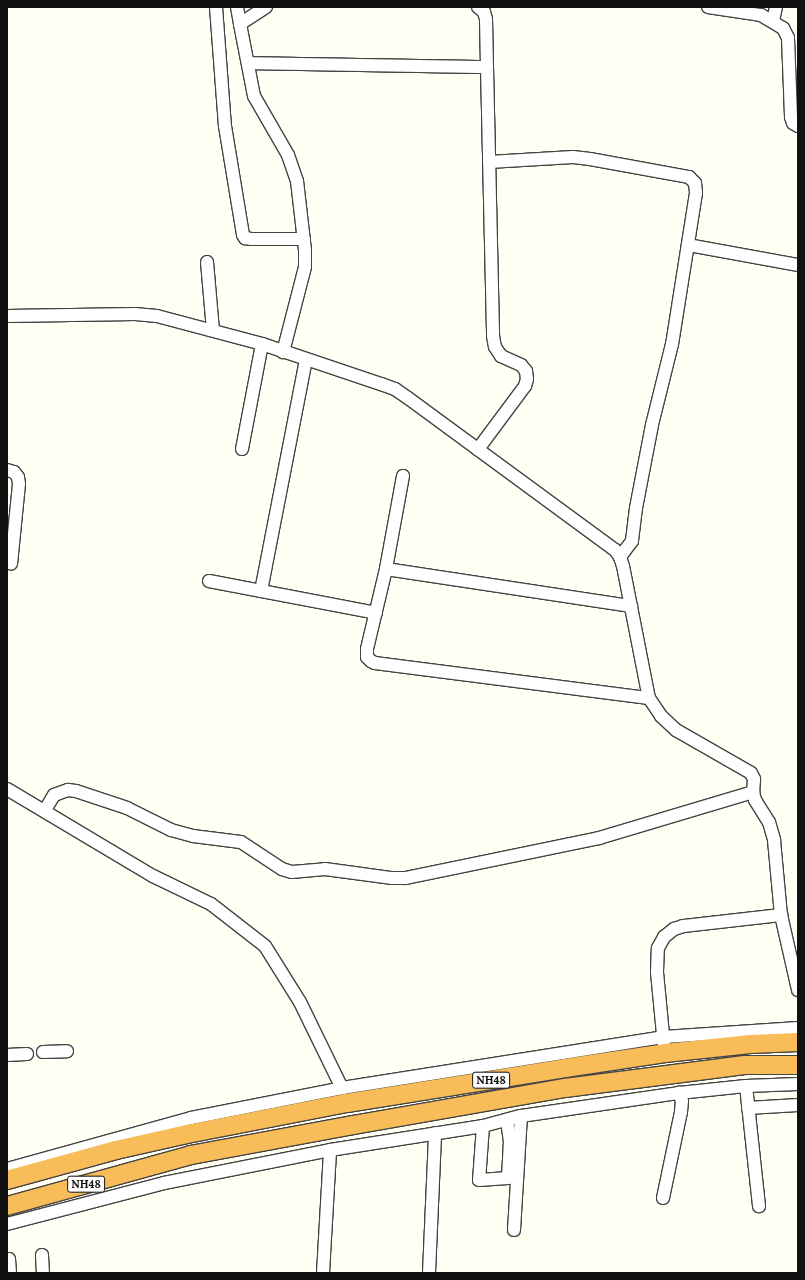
<!DOCTYPE html>
<style>
body{margin:0}
#map{position:relative;width:805px;height:1280px;overflow:hidden;background:#fffff3;font-family:Lora,serif}
div>[style]{position:absolute}
[style*='--x']{left:calc(var(--x)*1px);top:calc(var(--y)*1px);width:calc(var(--w)*1px);rotate:calc(var(--a)*1deg)}
.roads{filter:drop-shadow(1px 0 #434343) drop-shadow(-1px 0 #434343) drop-shadow(0 1px #434343) drop-shadow(0 -1px #434343)}
.minor>*{height:12px;margin:-6px;padding:0 6px;transform-origin:6px;border-radius:6px;background:#fff}
.highway>*{height:18px;margin:-9px;padding:0 9px;transform-origin:9px;border-radius:9px;background:#f8bc58}
span{translate:-50% -50%;white-space:nowrap;text-align:center;line-height:1.15;-webkit-text-stroke:4px #fff;paint-order:stroke}
.shield-label span{padding:1px 3px;background:#fff;border:1px solid;border-radius:3px;-webkit-text-stroke-width:0}
.shield-label{font-size:11px;color:#101010;font-weight:700}
.frame{position:absolute;inset:0;border:8px solid #101010;pointer-events:none}
</style>
<div id="map">
<div class="roads">
<div class="minor">
<div style="--x:216;--y:7;--w:119;--a:85.7"></div>
<div style="--x:225;--y:126;--w:110;--a:80.6"></div>
<div style="--x:243;--y:235;--w:4;--a:56"></div>
<div style="--x:245;--y:238;--w:6;--a:9"></div>
<div style="--x:251;--y:239;--w:53;--a:0"></div>
<div style="--x:237;--y:7;--w:17;--a:80"></div>
<div style="--x:266;--y:7;--w:31;--a:147"></div>
<div style="--x:240;--y:24;--w:73;--a:79"></div>
<div style="--x:254;--y:96;--w:68;--a:60"></div>
<div style="--x:288;--y:155;--w:28;--a:71"></div>
<div style="--x:297;--y:181;--w:69;--a:83.4"></div>
<div style="--x:305;--y:250;--w:17;--a:90"></div>
<div style="--x:305;--y:267;--w:88;--a:104.5"></div>
<div style="--x:478;--y:7;--w:8;--a:40"></div>
<div style="--x:484;--y:12;--w:7;--a:74"></div>
<div style="--x:486;--y:19;--w:48;--a:88.8"></div>
<div style="--x:708;--y:7;--w:54;--a:8.6"></div>
<div style="--x:761;--y:15;--w:26;--a:31"></div>
<div style="--x:783;--y:28;--w:11;--a:63"></div>
<div style="--x:788;--y:38;--w:79;--a:87.8"></div>
<div style="--x:791;--y:117;--w:6;--a:72"></div>
<div style="--x:793;--y:123;--w:6;--a:31"></div>
<div style="--x:773;--y:21;--w:14;--a:-78"></div>
<div style="--x:248;--y:63;--w:239;--a:1"></div>
<div style="--x:487;--y:67;--w:269;--a:88.7"></div>
<div style="--x:493;--y:336;--w:11;--a:80"></div>
<div style="--x:495;--y:347;--w:11;--a:56"></div>
<div style="--x:501;--y:356;--w:22;--a:24"></div>
<div style="--x:521;--y:365;--w:8;--a:50"></div>
<div style="--x:526;--y:371;--w:8;--a:83"></div>
<div style="--x:527;--y:379;--w:7;--a:106"></div>
<div style="--x:525;--y:386;--w:79;--a:126.7"></div>
<div style="--x:489;--y:162;--w:84;--a:-3.4"></div>
<div style="--x:573;--y:157;--w:17;--a:7"></div>
<div style="--x:590;--y:159;--w:101;--a:10.3"></div>
<div style="--x:689;--y:177;--w:8;--a:45"></div>
<div style="--x:695;--y:183;--w:10;--a:84"></div>
<div style="--x:696;--y:193;--w:153;--a:99"></div>
<div style="--x:672;--y:344;--w:83;--a:103.9"></div>
<div style="--x:652;--y:425;--w:85;--a:100.9"></div>
<div style="--x:636;--y:508;--w:33;--a:97"></div>
<div style="--x:632;--y:541;--w:20;--a:127"></div>
<div style="--x:688;--y:245;--w:112;--a:10.3"></div>
<div style="--x:207;--y:262;--w:68;--a:85"></div>
<div style="--x:7;--y:316;--w:128;--a:-0.9"></div>
<div style="--x:135;--y:314;--w:22;--a:5"></div>
<div style="--x:157;--y:316;--w:109;--a:14.9"></div>
<div style="--x:262;--y:344;--w:126;--a:18.6"></div>
<div style="--x:381;--y:384;--w:15;--a:20"></div>
<div style="--x:395;--y:389;--w:16;--a:35"></div>
<div style="--x:408;--y:398;--w:257;--a:36.3"></div>
<div style="--x:615;--y:550;--w:9;--a:54"></div>
<div style="--x:620;--y:557;--w:9;--a:72"></div>
<div style="--x:623;--y:566;--w:135;--a:78.9"></div>
<div style="--x:649;--y:698;--w:22;--a:56"></div>
<div style="--x:661;--y:716;--w:21;--a:43"></div>
<div style="--x:676;--y:730;--w:86;--a:29.8"></div>
<div style="--x:751;--y:773;--w:7;--a:63"></div>
<div style="--x:754;--y:779;--w:13;--a:94"></div>
<div style="--x:753;--y:792;--w:8;--a:76"></div>
<div style="--x:755;--y:800;--w:26;--a:58"></div>
<div style="--x:769;--y:822;--w:19;--a:74"></div>
<div style="--x:774;--y:840;--w:75;--a:84.7"></div>
<div style="--x:781;--y:915;--w:77;--a:77.2"></div>
<div style="--x:242;--y:449;--w:107;--a:-79.2"></div>
<div style="--x:7;--y:470;--w:7;--a:16"></div>
<div style="--x:14;--y:472;--w:6;--a:51"></div>
<div style="--x:18;--y:477;--w:7;--a:82"></div>
<div style="--x:19;--y:484;--w:80;--a:95.7"></div>
<div style="--x:403;--y:476;--w:95;--a:100.4"></div>
<div style="--x:386;--y:569;--w:82;--a:103.4"></div>
<div style="--x:367;--y:649;--w:8;--a:90"></div>
<div style="--x:367;--y:657;--w:6;--a:45"></div>
<div style="--x:371;--y:661;--w:4;--a:27"></div>
<div style="--x:375;--y:663;--w:276;--a:7.3"></div>
<div style="--x:386;--y:569;--w:248;--a:8.6"></div>
<div style="--x:209;--y:581;--w:170;--a:10.8"></div>
<div style="--x:261;--y:591;--w:235;--a:-79"></div>
<div style="--x:7;--y:789;--w:170;--a:30.8"></div>
<div style="--x:153;--y:876;--w:64;--a:25.8"></div>
<div style="--x:211;--y:904;--w:68;--a:37.9"></div>
<div style="--x:265;--y:946;--w:66;--a:58"></div>
<div style="--x:300;--y:1002;--w:96;--a:64"></div>
<div style="--x:45;--y:810;--w:17;--a:-59"></div>
<div style="--x:54;--y:795;--w:15;--a:-20"></div>
<div style="--x:68;--y:790;--w:8;--a:7"></div>
<div style="--x:76;--y:791;--w:54;--a:18.4"></div>
<div style="--x:127;--y:808;--w:49;--a:26.6"></div>
<div style="--x:171;--y:830;--w:23;--a:15"></div>
<div style="--x:193;--y:836;--w:48;--a:7.1"></div>
<div style="--x:241;--y:842;--w:49;--a:33.4"></div>
<div style="--x:282;--y:869;--w:10;--a:17"></div>
<div style="--x:292;--y:872;--w:33;--a:-5"></div>
<div style="--x:325;--y:869;--w:68;--a:7.7"></div>
<div style="--x:392;--y:878;--w:14;--a:0"></div>
<div style="--x:406;--y:878;--w:197;--a:-11.7"></div>
<div style="--x:599;--y:838;--w:161;--a:-16.6"></div>
<div style="--x:664;--y:1045;--w:73;--a:-95.5"></div>
<div style="--x:657;--y:972;--w:24;--a:-88"></div>
<div style="--x:658;--y:948;--w:13;--a:-61"></div>
<div style="--x:664;--y:937;--w:13;--a:-39"></div>
<div style="--x:674;--y:929;--w:9;--a:-18"></div>
<div style="--x:683;--y:926;--w:99;--a:-6.4"></div>
<div style="--x:43;--y:1052;--w:24;--a:-2"></div>
<div style="--x:7;--y:1055;--w:20;--a:-3"></div>
<div style="--x:746;--y:1086;--w:121;--a:83.8"></div>
<div style="--x:748;--y:1108;--w:50;--a:-3.4"></div>
<div style="--x:483;--y:1126;--w:54;--a:94.2"></div>
<div style="--x:479;--y:1180;--w:29;--a:-4"></div>
<div style="--x:508;--y:1178;--w:36;--a:-87"></div>
<div style="--x:510;--y:1142;--w:22;--a:-98"></div>
<div style="--x:7;--y:1169;--w:191;--a:-15.5"></div>
<div style="--x:191;--y:1118;--w:154;--a:-11.2"></div>
<div style="--x:342;--y:1088;--w:325;--a:-9"></div>
<div style="--x:663;--y:1037;--w:135;--a:-3.8"></div>
<div style="--x:663;--y:1198;--w:88;--a:-78.2"></div>
<div style="--x:681;--y:1112;--w:11;--a:-85"></div>
<div style="--x:682;--y:1101;--w:9;--a:-111"></div>
<div style="--x:7;--y:1224;--w:162;--a:-14.6"></div>
<div style="--x:164;--y:1183;--w:169;--a:-11.2"></div>
<div style="--x:330;--y:1150;--w:155;--a:-8.9"></div>
<div style="--x:483;--y:1126;--w:39;--a:-15"></div>
<div style="--x:521;--y:1116;--w:160;--a:-8.3"></div>
<div style="--x:679;--y:1093;--w:67;--a:-6"></div>
<div style="--x:746;--y:1086;--w:52;--a:-2.2"></div>
<div style="--x:514;--y:1230;--w:114;--a:-86.5"></div>
<div style="--x:42;--y:1255;--w:18;--a:87"></div>
<div style="--x:9;--y:1259;--w:14;--a:86"></div>
<div style="--x:323;--y:1273;--w:123;--a:-86.7"></div>
<div style="--x:429;--y:1273;--w:140;--a:-87.5"></div>
</div>
<div class="highway">
<div style="--x:7;--y:1180;--w:113;--a:-15.4"></div>
<div style="--x:116;--y:1150;--w:73;--a:-12.7"></div>
<div style="--x:187;--y:1134;--w:163;--a:-11"></div>
<div style="--x:347;--y:1103;--w:221;--a:-9.1"></div>
<div style="--x:565;--y:1068;--w:101;--a:-8.5"></div>
<div style="--x:665;--y:1053;--w:86;--a:-6"></div>
<div style="--x:751;--y:1044;--w:47;--a:-2.4"></div>
<div style="--x:7;--y:1206;--w:191;--a:-15.5"></div>
<div style="--x:191;--y:1155;--w:165;--a:-10.5"></div>
<div style="--x:353;--y:1125;--w:215;--a:-9.9"></div>
<div style="--x:565;--y:1088;--w:181;--a:-7.3"></div>
<div style="--x:745;--y:1065;--w:53;--a:0"></div>
</div>
</div>
<div class="shield-label">
<span style="left:491px;top:1080px">NH48</span>
<span style="left:86px;top:1184px">NH48</span>
</div>
<div class="frame"></div>
</div>
